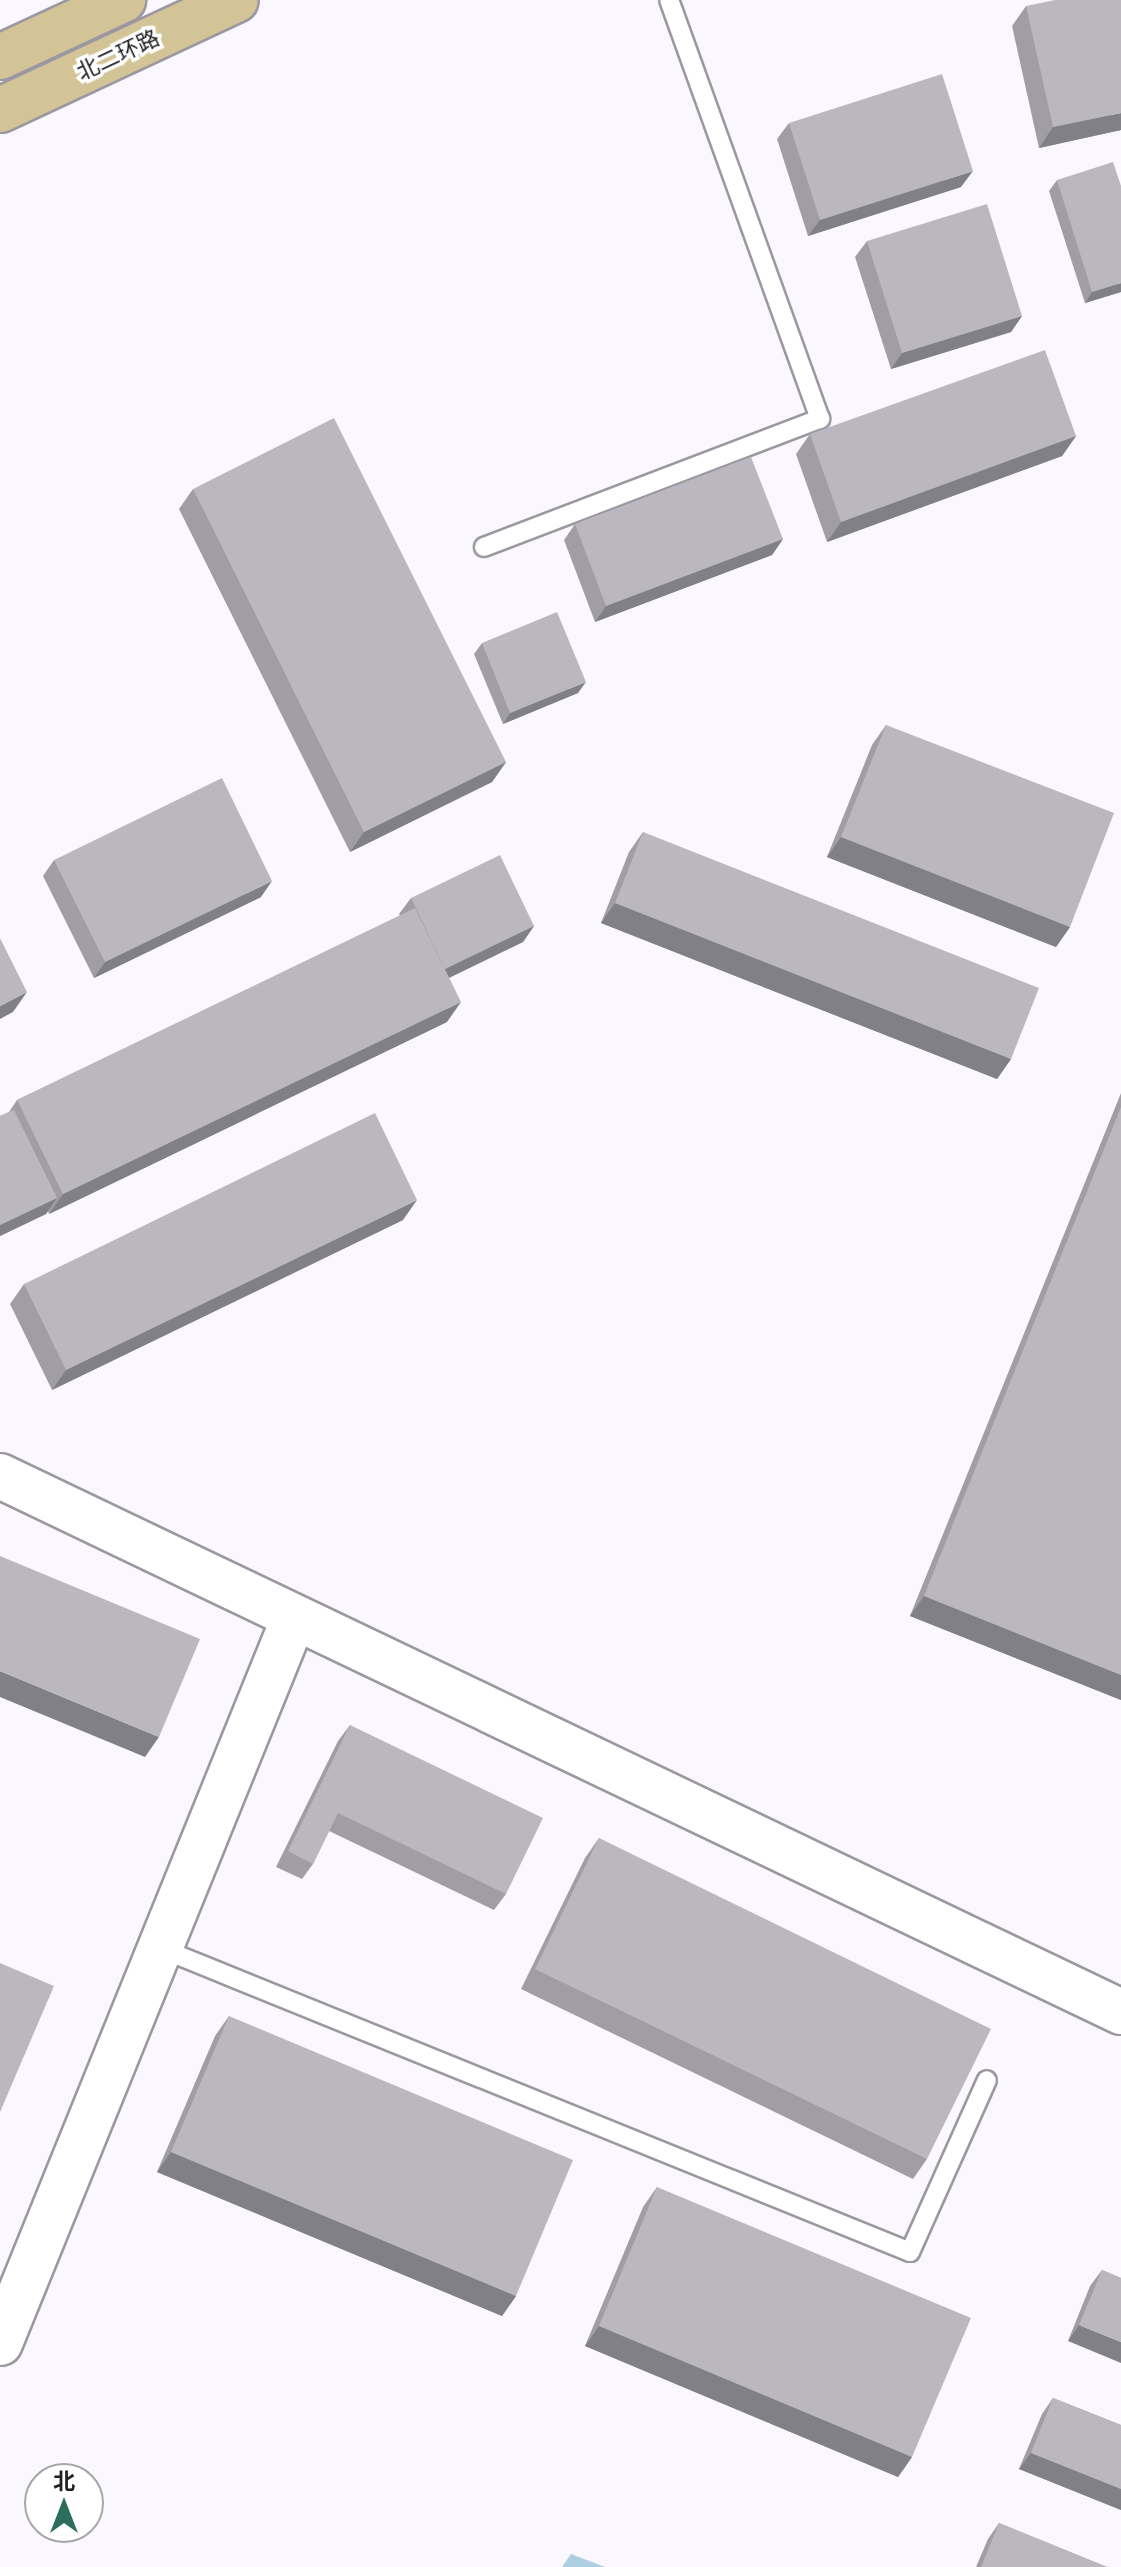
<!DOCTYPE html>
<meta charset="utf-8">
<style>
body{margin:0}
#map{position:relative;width:1121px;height:2567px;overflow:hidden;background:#faf8fe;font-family:"Archivo Narrow","Noto Sans SC",sans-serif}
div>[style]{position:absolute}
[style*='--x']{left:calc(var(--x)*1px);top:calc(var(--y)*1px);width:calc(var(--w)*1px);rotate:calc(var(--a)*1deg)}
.water>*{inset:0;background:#aecee1}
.roads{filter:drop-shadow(2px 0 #9b98a1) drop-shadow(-2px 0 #9b98a1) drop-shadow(0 2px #9b98a1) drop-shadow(0 -2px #9b98a1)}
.service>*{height:18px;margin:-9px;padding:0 9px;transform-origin:9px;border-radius:9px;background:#fff}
.tertiary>*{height:44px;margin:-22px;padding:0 22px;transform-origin:22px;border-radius:22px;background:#fff}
.primary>*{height:44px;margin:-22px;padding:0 22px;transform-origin:22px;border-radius:22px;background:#d2c496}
.wall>*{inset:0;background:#a09da6}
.shaded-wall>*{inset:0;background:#828087}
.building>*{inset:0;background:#bab7c1}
span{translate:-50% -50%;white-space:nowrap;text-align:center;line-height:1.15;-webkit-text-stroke:7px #fff;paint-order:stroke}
.street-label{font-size:22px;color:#212023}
.north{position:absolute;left:24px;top:2463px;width:80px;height:80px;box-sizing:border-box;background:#fff;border:2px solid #a6a6a7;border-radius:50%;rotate:0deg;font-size:22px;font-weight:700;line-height:32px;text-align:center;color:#212023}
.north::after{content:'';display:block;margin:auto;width:28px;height:36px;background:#2c6d5c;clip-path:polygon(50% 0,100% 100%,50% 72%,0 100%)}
</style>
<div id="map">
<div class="water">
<div style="clip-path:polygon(571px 2554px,605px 2567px,562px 2567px)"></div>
</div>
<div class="roads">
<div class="service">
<div style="--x:484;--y:547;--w:360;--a:-20.9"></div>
<div style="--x:820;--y:419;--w:445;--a:-109.8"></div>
<div style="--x:160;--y:1948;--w:809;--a:22.06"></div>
<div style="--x:910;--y:2252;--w:188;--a:-65.9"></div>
</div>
<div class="tertiary">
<div style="--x:0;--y:1476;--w:1243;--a:25.55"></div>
<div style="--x:0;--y:2343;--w:782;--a:-67.93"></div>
</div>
<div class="primary">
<div style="--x:0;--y:57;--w:136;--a:-24.9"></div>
<div style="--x:0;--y:110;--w:260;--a:-25"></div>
</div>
</div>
<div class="wall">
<div style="clip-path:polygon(1026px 6px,1121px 130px,1039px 148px,1012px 26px)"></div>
<div style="clip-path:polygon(789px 123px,961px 187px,808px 236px,777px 139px)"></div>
<div style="clip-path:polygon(1057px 180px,1121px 292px,1085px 303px,1049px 191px)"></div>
<div style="clip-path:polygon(867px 241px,1022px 316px,1011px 332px,891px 369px,855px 257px)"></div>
<div style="clip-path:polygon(810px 434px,1076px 436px,1062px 456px,827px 542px,796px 454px)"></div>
<div style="clip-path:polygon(193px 489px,506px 762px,492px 782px,350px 852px,179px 509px)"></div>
<div style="clip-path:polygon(575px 524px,783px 539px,772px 555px,595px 622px,564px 540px)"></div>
<div style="clip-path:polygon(482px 643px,578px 693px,503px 724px,474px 654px)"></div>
<div style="clip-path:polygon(886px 725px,1070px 927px,1056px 947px,827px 857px,872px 745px)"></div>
<div style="clip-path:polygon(643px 832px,1011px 1059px,997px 1079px,601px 923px,629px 852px)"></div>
<div style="clip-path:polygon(54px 860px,261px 897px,94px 978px,43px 876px)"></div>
<div style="clip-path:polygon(411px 898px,534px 926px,523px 942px,449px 978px,447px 1022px,49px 1214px,48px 1211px,46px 1214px,0 1236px,0 1116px,9px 1112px,17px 1100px,400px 916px,399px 914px)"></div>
<div style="clip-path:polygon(1121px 1093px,1121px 1700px,910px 1616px)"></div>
<div style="clip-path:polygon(403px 1220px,52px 1390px,10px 1304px,24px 1284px)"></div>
<div style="clip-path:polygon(350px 1725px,506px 1894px,494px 1910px,329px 1831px,313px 1864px,302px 1879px,276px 1867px,338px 1741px)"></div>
<div style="clip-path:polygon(599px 1838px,927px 2159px,913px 2179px,521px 1989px,585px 1858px)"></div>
<div style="clip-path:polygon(229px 2016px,516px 2296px,502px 2316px,157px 2172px,215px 2036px)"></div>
<div style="clip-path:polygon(657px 2187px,912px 2457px,898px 2477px,585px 2346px,643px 2207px)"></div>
<div style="clip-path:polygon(1102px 2270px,1121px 2278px,1068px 2341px,1090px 2286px)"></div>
<div style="clip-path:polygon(1053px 2398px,1121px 2425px,1121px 2510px,1019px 2469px,1042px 2414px)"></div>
<div style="clip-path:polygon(999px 2523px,1107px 2567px,976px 2567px,988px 2539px)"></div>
</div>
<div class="shaded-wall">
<div style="clip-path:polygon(1121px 113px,1121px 130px,1039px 148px,1053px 127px)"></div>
<div style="clip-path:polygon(973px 171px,961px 187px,808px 236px,820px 220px)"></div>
<div style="clip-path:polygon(1121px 283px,1121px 292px,1085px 303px,1092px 292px)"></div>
<div style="clip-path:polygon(1022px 316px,1011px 332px,891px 369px,902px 353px)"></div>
<div style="clip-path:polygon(1076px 436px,1062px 456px,827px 542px,841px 522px)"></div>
<div style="clip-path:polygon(783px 539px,772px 555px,595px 622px,606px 606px)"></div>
<div style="clip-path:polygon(586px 682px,578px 693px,503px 724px,510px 713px)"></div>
<div style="clip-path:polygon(506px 762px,492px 782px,350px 852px,364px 832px)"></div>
<div style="clip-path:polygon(841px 837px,1070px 927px,1056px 947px,827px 857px)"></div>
<div style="clip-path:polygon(272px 881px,261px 897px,94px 978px,105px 962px)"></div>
<div style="clip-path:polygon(615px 903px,1011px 1059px,997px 1079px,601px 923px)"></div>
<div style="clip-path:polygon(534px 926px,523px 942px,434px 985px,445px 969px)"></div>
<div style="clip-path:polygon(27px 992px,13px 1012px,0 1019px,0 1006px)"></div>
<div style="clip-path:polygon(461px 1002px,447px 1022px,49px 1214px,63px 1194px)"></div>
<div style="clip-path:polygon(57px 1198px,46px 1214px,0 1236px,0 1225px)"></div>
<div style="clip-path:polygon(417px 1200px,403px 1220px,52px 1390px,66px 1370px)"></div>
<div style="clip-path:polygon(924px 1596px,1121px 1675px,1121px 1700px,910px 1616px)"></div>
<div style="clip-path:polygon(0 1671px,159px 1737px,145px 1757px,0 1697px)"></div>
<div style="clip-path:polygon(171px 2152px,516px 2296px,502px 2316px,157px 2172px)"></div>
<div style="clip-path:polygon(1079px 2325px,1121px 2342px,1121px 2363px,1068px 2341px)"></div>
<div style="clip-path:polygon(599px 2326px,912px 2457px,898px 2477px,585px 2346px)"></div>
<div style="clip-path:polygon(1031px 2453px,1121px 2489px,1121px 2510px,1019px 2469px)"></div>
</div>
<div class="building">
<div style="clip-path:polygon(1055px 0,1121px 0,1121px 113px,1053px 127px,1026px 6px)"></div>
<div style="clip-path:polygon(942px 74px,973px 171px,820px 220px,789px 123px)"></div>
<div style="clip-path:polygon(1113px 162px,1121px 186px,1121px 283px,1092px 292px,1057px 180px)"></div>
<div style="clip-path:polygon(987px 204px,1022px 316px,902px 353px,867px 241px)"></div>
<div style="clip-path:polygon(1045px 350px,1076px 436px,841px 522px,810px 434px)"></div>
<div style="clip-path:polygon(334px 418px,506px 762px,364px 832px,193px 489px)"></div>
<div style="clip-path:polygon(751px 457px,783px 539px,606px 606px,575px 524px)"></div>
<div style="clip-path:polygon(557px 612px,586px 682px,510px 713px,482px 643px)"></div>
<div style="clip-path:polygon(886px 725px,1114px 813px,1070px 927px,841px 837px)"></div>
<div style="clip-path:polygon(222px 778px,272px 881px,105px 962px,54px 860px)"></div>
<div style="clip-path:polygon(643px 832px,1039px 988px,1011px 1059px,615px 903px)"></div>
<div style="clip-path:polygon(500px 855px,534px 926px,445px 969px,411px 898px)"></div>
<div style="clip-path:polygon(415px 908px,461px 1002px,63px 1194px,17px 1100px)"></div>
<div style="clip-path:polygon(0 938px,27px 992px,0 1006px)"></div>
<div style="clip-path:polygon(1121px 1107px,1121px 1675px,924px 1596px)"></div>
<div style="clip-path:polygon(14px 1110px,57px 1198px,0 1225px,0 1116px)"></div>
<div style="clip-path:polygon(375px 1113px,417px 1200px,66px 1370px,24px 1284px)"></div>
<div style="clip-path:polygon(0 1556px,200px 1639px,159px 1737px,0 1671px)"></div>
<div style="clip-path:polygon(350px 1725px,543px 1818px,506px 1894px,338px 1813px,313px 1864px,288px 1851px)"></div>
<div style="clip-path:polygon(599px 1838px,991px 2029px,927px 2159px,535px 1969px)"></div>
<div style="clip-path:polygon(0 1963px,54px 1986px,0 2112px)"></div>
<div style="clip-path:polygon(229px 2016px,573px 2160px,516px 2296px,171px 2152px)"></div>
<div style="clip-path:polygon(657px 2187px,971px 2318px,912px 2457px,599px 2326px)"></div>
<div style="clip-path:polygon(1102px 2270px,1121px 2278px,1121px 2342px,1079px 2325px)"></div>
<div style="clip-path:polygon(1053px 2398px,1121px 2425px,1121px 2489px,1031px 2453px)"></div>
<div style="clip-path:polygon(999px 2523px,1107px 2567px,981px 2567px)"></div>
</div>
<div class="street-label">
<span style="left:118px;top:55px;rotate:-25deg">北二环路</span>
</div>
<div class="north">北</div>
</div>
